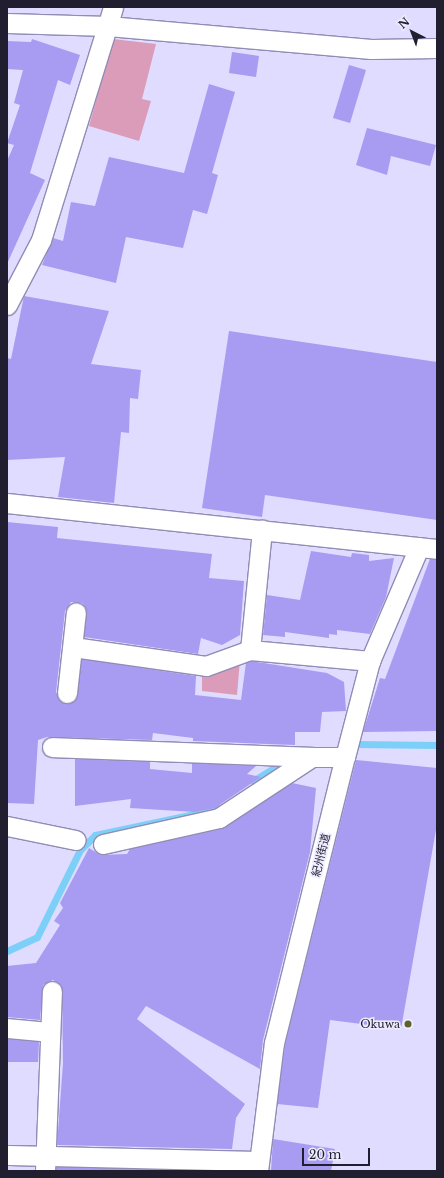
<!DOCTYPE html>
<meta charset="utf-8">
<style>
body{margin:0}
#map{position:relative;width:444px;height:1178px;overflow:hidden;background:#dfdcff;font-family:"Libre Baskerville","Noto Sans JP",serif}
div>[style]{position:absolute}
[style*='--x']{left:calc(var(--x)*1px);top:calc(var(--y)*1px);width:calc(var(--w)*1px);rotate:calc(var(--a)*1deg)}
.green>*{inset:0;background:#db9cb9}
.stream>*{height:7px;margin:-3.5px;padding:0 3.5px;transform-origin:3.5px;border-radius:3.5px;background:#7cd0f8}
.building>*{inset:0;background:#a89bf2}
.roads{filter:drop-shadow(1px 0 #908cb5) drop-shadow(-1px 0 #908cb5) drop-shadow(0 1px #908cb5) drop-shadow(0 -1px #908cb5)}
.minor>*{height:19px;margin:-9.5px;padding:0 9.5px;transform-origin:9.5px;border-radius:9.5px;background:#fff}
.dots>*{width:11px;height:11px;translate:-50% -50%;box-sizing:border-box;border:2px solid #edebfd;border-radius:50%}
span{translate:-50% -50%;white-space:nowrap;text-align:center;line-height:1.15;-webkit-text-stroke:3px #edebfd;paint-order:stroke}
.street-label{font-size:11px;color:#211f2f}
.poi-label{font-size:11px;color:#211f2f}
.right{translate:-100% -50%;text-align:right}
.frame{position:absolute;inset:0;border:8px solid #211f2f;pointer-events:none}
.north{position:absolute;left:392px;top:12px;width:40px;height:40px;-webkit-text-stroke:3px #edebfd;paint-order:stroke;rotate:318deg;font-size:11px;font-weight:700;line-height:16px;text-align:center;color:#211f2f}
.north::after{content:'';display:block;margin:auto;width:14px;height:18px;background:#211f2f;clip-path:polygon(50% 0,100% 100%,50% 72%,0 100%)}
.scale{position:absolute;left:302px;top:1148px;width:68px;height:18px;box-sizing:border-box;border:2px solid #211f2f;border-top:0;padding-left:5px;font-size:12px;line-height:14px;white-space:nowrap;color:#211f2f;-webkit-text-stroke:3px #edebfd;paint-order:stroke}
</style>
<div id="map">
<div class="green">
<div style="clip-path:polygon(113px 39px,156px 44px,142px 99px,151px 101px,139px 141px,89px 126px)"></div>
<div style="clip-path:polygon(240px 660px,237px 695px,202px 691px,202px 671px)"></div>
</div>
<div class="stream">
<div style="--x:356;--y:744;--w:81;--a:0.7"></div>
<div style="--x:253;--y:781;--w:36;--a:-32"></div>
<div style="--x:7;--y:951;--w:33;--a:-25"></div>
<div style="--x:37;--y:937;--w:97;--a:-63.7"></div>
<div style="--x:80;--y:850;--w:21;--a:-45"></div>
<div style="--x:95;--y:835;--w:110;--a:-12"></div>
<div style="--x:203;--y:812;--w:15;--a:-32"></div>
</div>
<div class="building">
<div style="clip-path:polygon(32px 39px,80px 55px,70px 85px,58px 80px,30px 173px,45px 180px,7px 264px,7px 161px,14px 145px,7px 143px,20px 105px,14px 103px,23px 70px,7px 69px,7px 41px,31px 42px)"></div>
<div style="clip-path:polygon(232px 52px,259px 56px,256px 77px,229px 73px)"></div>
<div style="clip-path:polygon(349px 65px,366px 70px,350px 123px,333px 118px)"></div>
<div style="clip-path:polygon(209px 84px,235px 92px,212px 173px,218px 175px,207px 214px,193px 210px,183px 248px,126px 237px,116px 283px,42px 265px,53px 238px,63px 241px,71px 202px,95px 206px,109px 157px,184px 173px)"></div>
<div style="clip-path:polygon(367px 128px,436px 145px,430px 166px,391px 156px,387px 175px,356px 165px)"></div>
<div style="clip-path:polygon(24px 296px,109px 311px,91px 364px,141px 370px,138px 399px,130px 398px,129px 433px,121px 432px,114px 503px,58px 497px,65px 457px,7px 460px,7px 358px,11px 359px)"></div>
<div style="clip-path:polygon(229px 331px,437px 362px,437px 520px,265px 495px,262px 517px,202px 508px)"></div>
<div style="clip-path:polygon(7px 522px,58px 527px,57px 538px,212px 554px,209px 578px,244px 581px,240px 635px,222px 645px,201px 638px,198px 654px,84px 637px,86px 608px,82px 603px,71px 602px,65px 611px,56px 692px,61px 702px,71px 703px,76px 699px,82px 659px,196px 676px,195px 695px,241px 700px,246px 663px,251px 661px,327px 673px,344px 682px,346px 711px,322px 712px,320px 732px,295px 732px,295px 745px,193px 741px,193px 738px,153px 733px,152px 740px,47px 737px,38px 740px,34px 804px,7px 803px)"></div>
<div style="clip-path:polygon(311px 551px,351px 557px,352px 553px,369px 555px,369px 561px,394px 558px,386px 597px,370px 634px,337px 630px,337px 635px,329px 634px,329px 638px,285px 632px,285px 637px,263px 635px,267px 595px,300px 600px)"></div>
<div style="clip-path:polygon(430px 559px,437px 560px,437px 731px,363px 732px,380px 678px,385px 679px)"></div>
<div style="clip-path:polygon(75px 759px,150px 762px,150px 769px,192px 773px,192px 763px,256px 766px,247px 774px,261px 777px,215px 808px,195px 812px,130px 808px,131px 799px,75px 806px)"></div>
<div style="clip-path:polygon(356px 760px,437px 768px,437px 824px,401px 1029px,330px 1020px,318px 1108px,277px 1104px,285px 1045px)"></div>
<div style="clip-path:polygon(292px 783px,316px 788px,310px 852px,263px 1040px,260px 1069px,146px 1006px,137px 1019px,245px 1104px,236px 1118px,232px 1149px,57px 1145px,63px 1063px,62px 986px,53px 980px,43px 985px,40px 1020px,7px 1017px,7px 966px,36px 963px,60px 925px,54px 921px,63px 908px,60px 903px,89px 848px,100px 855px,127px 854px,130px 849px,221px 829px)"></div>
<div style="clip-path:polygon(7px 1039px,39px 1042px,38px 1062px,7px 1062px)"></div>
<div style="clip-path:polygon(273px 1139px,335px 1149px,331px 1171px,271px 1171px)"></div>
<div style="clip-path:polygon(56px 1167px,216px 1171px,56px 1171px)"></div>
</div>
<div class="roads">
<div class="minor">
<div style="--x:7;--y:23;--w:101;--a:1.7"></div>
<div style="--x:108;--y:26;--w:264;--a:5"></div>
<div style="--x:371;--y:49;--w:66;--a:-0.9"></div>
<div style="--x:7;--y:305;--w:73;--a:-62.4"></div>
<div style="--x:41;--y:240;--w:244;--a:-72.8"></div>
<div style="--x:7;--y:503;--w:432;--a:6.1"></div>
<div style="--x:73;--y:647;--w:134;--a:8.1"></div>
<div style="--x:206;--y:666;--w:47;--a:-20"></div>
<div style="--x:250;--y:650;--w:121;--a:5.2"></div>
<div style="--x:250;--y:650;--w:121;--a:-84.3"></div>
<div style="--x:67;--y:693;--w:81;--a:-83.7"></div>
<div style="--x:52;--y:747;--w:260;--a:2.2"></div>
<div style="--x:7;--y:826;--w:70;--a:11.5"></div>
<div style="--x:103;--y:844;--w:119;--a:-12.6"></div>
<div style="--x:219;--y:818;--w:111;--a:-33.3"></div>
<div style="--x:312;--y:757;--w:33;--a:0"></div>
<div style="--x:7;--y:1028;--w:43;--a:5.3"></div>
<div style="--x:7;--y:1155;--w:251;--a:1.4"></div>
<div style="--x:45;--y:1171;--w:180;--a:-87.8"></div>
<div style="--x:258;--y:1171;--w:129;--a:-82.9"></div>
<div style="--x:274;--y:1043;--w:295;--a:-76.1"></div>
<div style="--x:345;--y:757;--w:99;--a:-75.4"></div>
<div style="--x:370;--y:661;--w:124;--a:-66.7"></div>
</div>
</div>
<div class="dots">
<div style="left:408px;top:1024px;background:#60602e"></div>
</div>
<div class="street-label">
<span style="left:321px;top:855px;rotate:-76deg">紀州街道</span>
</div>
<div class="poi-label">
<span class="right" style="left:400px;top:1024px">Okuwa</span>
</div>
<div class="frame"></div>
<div class="north">N</div>
<div class="scale">20 m</div>
</div>
